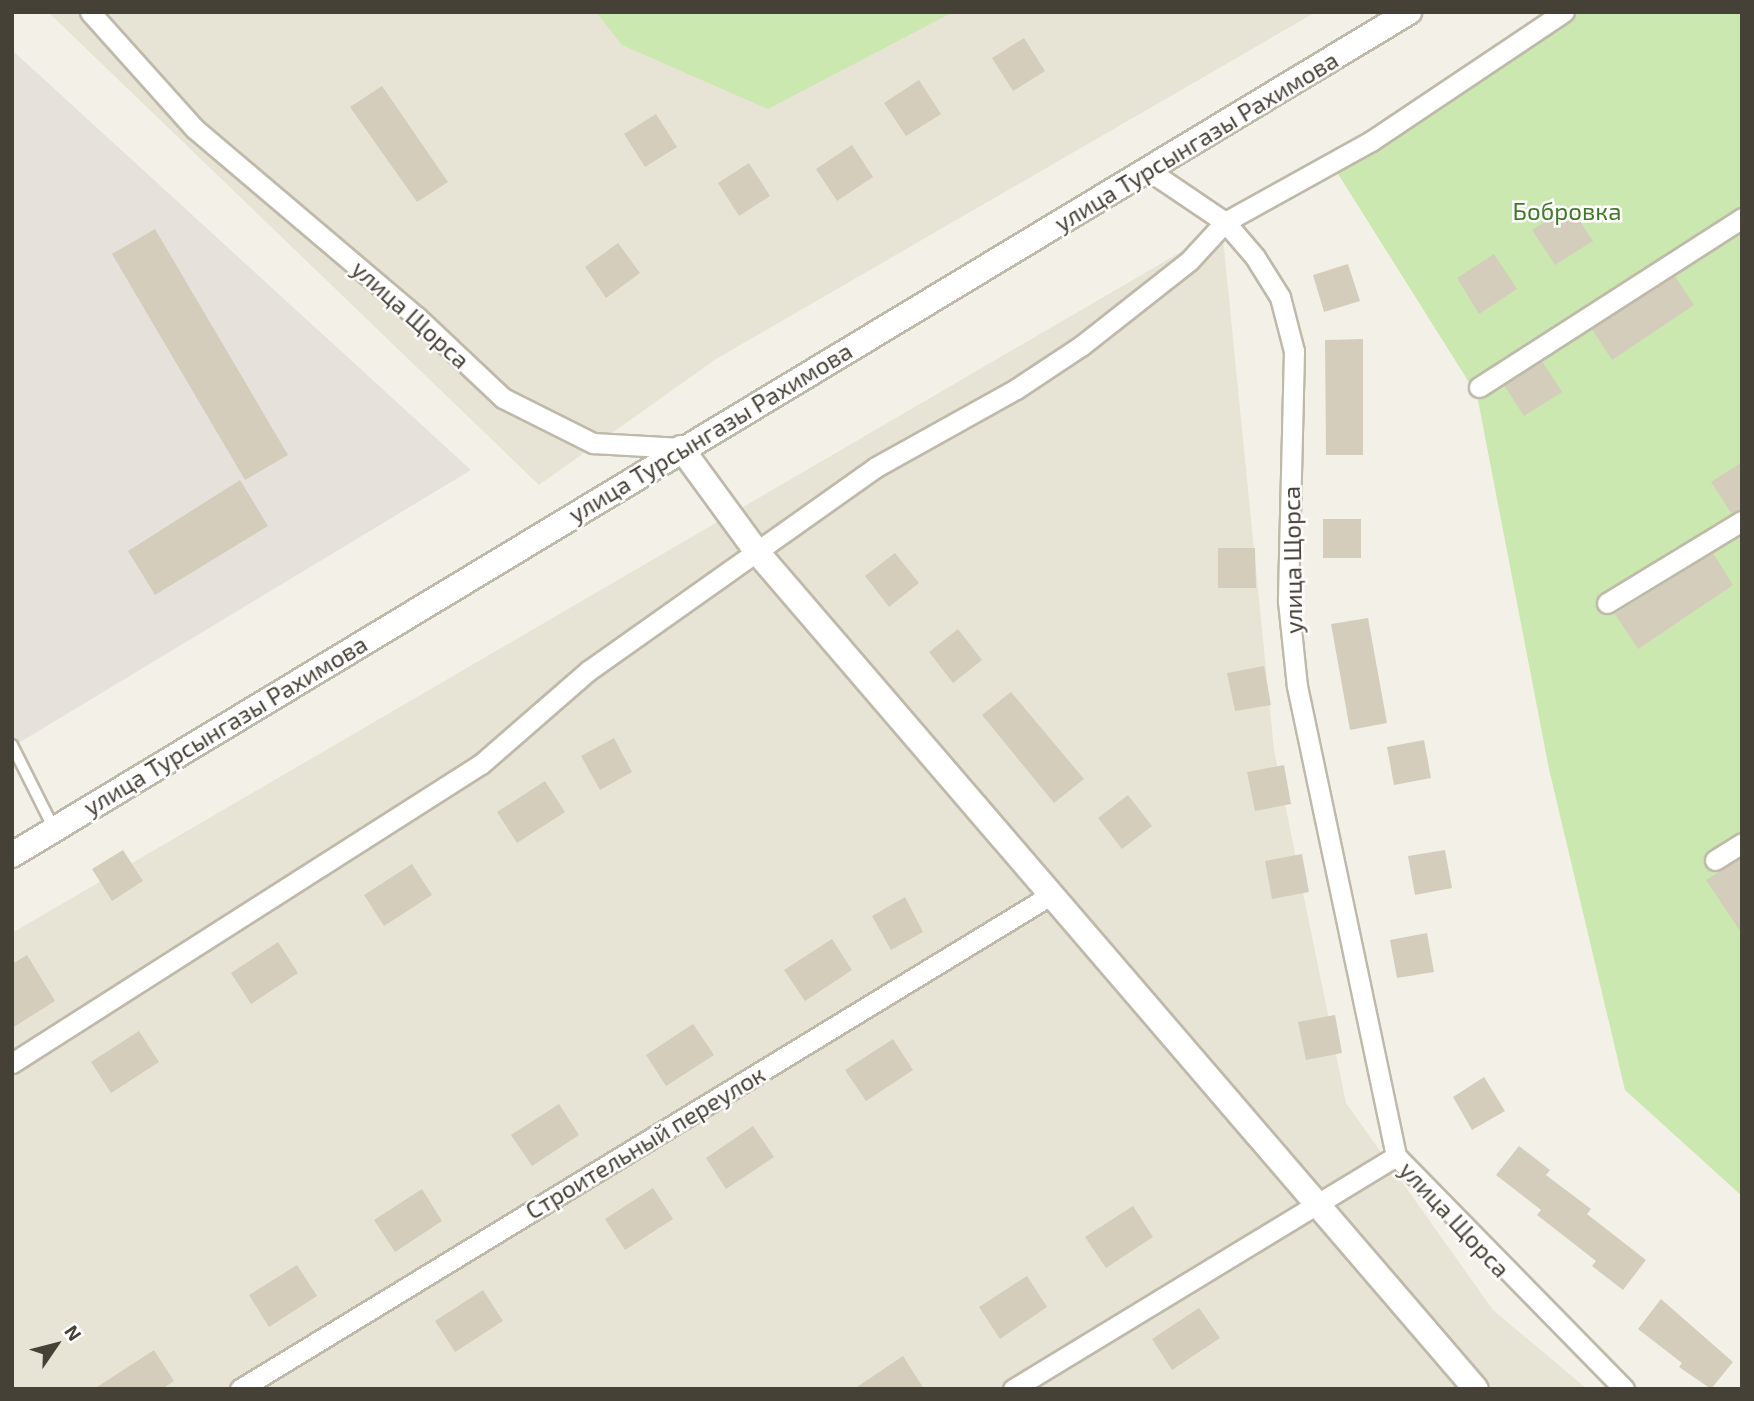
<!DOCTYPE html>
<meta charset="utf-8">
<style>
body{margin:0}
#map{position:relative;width:1754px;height:1401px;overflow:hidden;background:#f3f1e7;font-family:"Exo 2",sans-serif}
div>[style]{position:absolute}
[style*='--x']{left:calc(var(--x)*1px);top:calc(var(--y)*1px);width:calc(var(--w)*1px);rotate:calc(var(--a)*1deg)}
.residential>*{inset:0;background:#e7e3d5}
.industrial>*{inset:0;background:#e6e2db}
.green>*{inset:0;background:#cae8af}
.building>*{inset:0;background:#d5cdbc}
.roads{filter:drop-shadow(2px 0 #bfb9a9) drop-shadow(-2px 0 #bfb9a9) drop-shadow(0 2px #bfb9a9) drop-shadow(0 -2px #bfb9a9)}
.service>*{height:10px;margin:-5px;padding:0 5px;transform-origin:5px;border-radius:5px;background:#fff}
.minor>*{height:19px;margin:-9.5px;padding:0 9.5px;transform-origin:9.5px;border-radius:9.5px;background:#fff}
.tertiary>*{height:24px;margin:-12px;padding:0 12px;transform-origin:12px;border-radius:12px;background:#fff}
span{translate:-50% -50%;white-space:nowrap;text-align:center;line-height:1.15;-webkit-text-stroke:5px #fff;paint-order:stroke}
.street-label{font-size:24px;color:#464136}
.park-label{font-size:24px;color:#417928}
.frame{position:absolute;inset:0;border:14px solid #464136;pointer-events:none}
.north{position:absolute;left:21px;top:1310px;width:70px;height:70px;-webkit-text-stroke:5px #fff;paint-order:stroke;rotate:55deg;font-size:19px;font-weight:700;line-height:28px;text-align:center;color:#464136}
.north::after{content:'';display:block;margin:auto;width:24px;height:32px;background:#464136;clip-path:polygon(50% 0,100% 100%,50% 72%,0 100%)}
</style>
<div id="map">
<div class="residential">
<div style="clip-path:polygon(48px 12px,1316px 12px,716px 359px,539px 485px)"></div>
<div style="clip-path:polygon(1222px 228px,1274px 750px,1346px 1103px,1493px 1310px,1587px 1389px,12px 1389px,12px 933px)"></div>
</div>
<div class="industrial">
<div style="clip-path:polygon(12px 50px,471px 470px,12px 747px)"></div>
</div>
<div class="green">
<div style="clip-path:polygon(596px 12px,953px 12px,768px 109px,622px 45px)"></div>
<div style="clip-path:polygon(1552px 12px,1742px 12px,1742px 1196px,1625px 1090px,1549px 769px,1477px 395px,1328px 158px)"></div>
</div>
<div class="building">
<div style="clip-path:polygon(1024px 38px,1045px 71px,1013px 91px,992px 58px)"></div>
<div style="clip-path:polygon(919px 80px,941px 114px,906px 136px,884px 103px)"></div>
<div style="clip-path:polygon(382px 86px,448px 182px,417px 202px,350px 107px)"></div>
<div style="clip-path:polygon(656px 114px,677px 147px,645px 167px,624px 134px)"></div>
<div style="clip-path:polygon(852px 145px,873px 177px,837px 201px,816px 169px)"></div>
<div style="clip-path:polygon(749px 163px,770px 196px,739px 216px,718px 183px)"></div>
<div style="clip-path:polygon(1570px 206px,1593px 241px,1555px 265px,1532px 230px)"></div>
<div style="clip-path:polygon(155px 229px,288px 455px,245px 480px,112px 254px)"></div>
<div style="clip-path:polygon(618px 243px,640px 273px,606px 298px,585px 267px)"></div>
<div style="clip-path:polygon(1494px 254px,1517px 289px,1479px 314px,1457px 278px)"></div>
<div style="clip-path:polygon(1348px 264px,1360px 301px,1324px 312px,1313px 275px)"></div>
<div style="clip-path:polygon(1675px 276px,1694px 305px,1612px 360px,1592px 329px)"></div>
<div style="clip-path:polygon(1363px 339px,1363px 455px,1326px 455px,1325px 340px)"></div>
<div style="clip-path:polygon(1542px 361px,1562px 392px,1524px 416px,1504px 385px)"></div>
<div style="clip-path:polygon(1742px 462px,1742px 509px,1731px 513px,1711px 482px)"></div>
<div style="clip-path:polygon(240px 480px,268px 526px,155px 595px,128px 551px)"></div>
<div style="clip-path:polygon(1323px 519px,1361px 519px,1361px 558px,1323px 558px)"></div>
<div style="clip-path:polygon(1218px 548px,1255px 548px,1256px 588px,1218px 588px)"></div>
<div style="clip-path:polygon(895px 553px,919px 583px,889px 607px,865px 576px)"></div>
<div style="clip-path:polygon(1713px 553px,1733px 585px,1638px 649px,1615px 614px)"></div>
<div style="clip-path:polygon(1368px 618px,1387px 723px,1350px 730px,1331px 624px)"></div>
<div style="clip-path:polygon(958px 629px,982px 660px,953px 683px,929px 652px)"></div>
<div style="clip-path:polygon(1264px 666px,1271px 705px,1235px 711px,1227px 673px)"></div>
<div style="clip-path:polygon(1011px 692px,1084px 779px,1054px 803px,982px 715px)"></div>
<div style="clip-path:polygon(614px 738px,632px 772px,600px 790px,581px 756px)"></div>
<div style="clip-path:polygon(1424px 740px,1431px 778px,1394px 785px,1387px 747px)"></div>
<div style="clip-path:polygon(1284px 765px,1291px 804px,1255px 811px,1247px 772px)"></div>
<div style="clip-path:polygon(545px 781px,565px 812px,517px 843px,497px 812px)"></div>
<div style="clip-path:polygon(1128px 795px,1152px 826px,1122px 849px,1098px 818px)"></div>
<div style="clip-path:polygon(123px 850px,143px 881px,112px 901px,92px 869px)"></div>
<div style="clip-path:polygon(1445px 850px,1452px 888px,1415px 895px,1408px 856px)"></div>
<div style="clip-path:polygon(1302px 854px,1309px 892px,1272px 899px,1265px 861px)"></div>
<div style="clip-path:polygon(1742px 858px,1742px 934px,1706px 880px)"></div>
<div style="clip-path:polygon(412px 864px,432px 895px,384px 926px,364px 895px)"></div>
<div style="clip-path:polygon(905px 897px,923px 932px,891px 950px,872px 916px)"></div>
<div style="clip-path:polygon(1427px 933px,1434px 972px,1397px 978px,1390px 940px)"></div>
<div style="clip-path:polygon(832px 939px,852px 970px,805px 1001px,784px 970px)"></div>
<div style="clip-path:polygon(278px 942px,298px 973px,251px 1004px,231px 973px)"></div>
<div style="clip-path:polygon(27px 955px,55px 1001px,12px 1028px,12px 964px)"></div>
<div style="clip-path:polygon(1335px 1015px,1342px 1053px,1306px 1060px,1298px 1022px)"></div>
<div style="clip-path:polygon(693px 1024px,714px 1055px,666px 1086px,646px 1055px)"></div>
<div style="clip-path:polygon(139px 1031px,159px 1062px,111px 1093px,91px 1062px)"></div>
<div style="clip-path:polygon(893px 1039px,913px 1070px,866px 1101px,845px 1070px)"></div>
<div style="clip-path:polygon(1484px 1077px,1505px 1111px,1472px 1130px,1453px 1097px)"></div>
<div style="clip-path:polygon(559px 1104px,579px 1135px,532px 1166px,511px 1135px)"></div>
<div style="clip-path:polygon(753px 1126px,774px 1157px,726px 1189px,706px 1158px)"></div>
<div style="clip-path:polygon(1519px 1146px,1550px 1170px,1546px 1175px,1591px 1209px,1587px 1214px,1646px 1260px,1623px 1290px,1592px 1266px,1596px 1261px,1537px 1215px,1541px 1210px,1496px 1175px)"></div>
<div style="clip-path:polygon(653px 1188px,673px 1219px,625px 1250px,605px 1219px)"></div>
<div style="clip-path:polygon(422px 1189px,442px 1221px,395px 1252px,374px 1220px)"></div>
<div style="clip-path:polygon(1133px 1206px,1153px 1237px,1106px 1268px,1085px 1237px)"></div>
<div style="clip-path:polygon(297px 1265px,317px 1296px,269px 1327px,249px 1295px)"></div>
<div style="clip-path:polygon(1027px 1276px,1047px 1307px,1000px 1339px,979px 1307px)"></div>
<div style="clip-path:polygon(483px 1290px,503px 1321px,455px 1352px,435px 1321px)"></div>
<div style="clip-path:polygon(1661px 1299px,1733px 1362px,1711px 1389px,1679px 1367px,1682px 1363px,1638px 1329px)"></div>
<div style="clip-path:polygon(1199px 1308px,1220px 1338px,1172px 1370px,1152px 1339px)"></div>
<div style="clip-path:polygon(154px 1350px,174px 1381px,162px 1389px,94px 1389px)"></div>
<div style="clip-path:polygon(903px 1356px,924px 1389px,854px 1389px)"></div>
</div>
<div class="roads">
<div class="service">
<div style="--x:12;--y:745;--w:94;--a:63.4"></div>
</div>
<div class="minor">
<div style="--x:90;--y:12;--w:157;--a:48.1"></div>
<div style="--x:195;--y:129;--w:291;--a:40.3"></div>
<div style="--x:417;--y:317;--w:118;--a:43.3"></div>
<div style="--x:503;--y:398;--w:101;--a:26.6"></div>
<div style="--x:593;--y:443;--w:88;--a:3.3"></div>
<div style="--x:1148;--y:170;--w:93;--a:34"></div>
<div style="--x:1225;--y:222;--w:46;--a:49.4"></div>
<div style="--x:1255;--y:257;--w:47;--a:58"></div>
<div style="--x:1280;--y:297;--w:56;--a:75.5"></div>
<div style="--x:1294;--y:351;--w:250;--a:91.4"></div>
<div style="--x:1288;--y:601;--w:85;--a:84"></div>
<div style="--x:1297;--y:686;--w:480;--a:78.1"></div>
<div style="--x:1396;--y:1156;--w:326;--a:45.6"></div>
<div style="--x:1479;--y:387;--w:313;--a:-32.7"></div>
<div style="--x:1607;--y:603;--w:158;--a:-31.3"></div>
<div style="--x:1715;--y:860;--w:32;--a:-32"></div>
<div style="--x:12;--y:1063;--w:556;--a:-32.52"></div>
<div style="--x:481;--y:764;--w:142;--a:-41"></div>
<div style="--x:588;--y:671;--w:353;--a:-35.3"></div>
<div style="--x:876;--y:467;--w:160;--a:-29.1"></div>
<div style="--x:1016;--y:389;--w:78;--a:-33.5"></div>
<div style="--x:1081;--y:346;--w:137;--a:-38.2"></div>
<div style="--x:1189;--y:261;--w:53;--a:-47.3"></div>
<div style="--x:1225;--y:222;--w:167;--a:-29"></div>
<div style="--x:1371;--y:141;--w:232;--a:-33.8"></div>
<div style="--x:240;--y:1389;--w:947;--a:-31.36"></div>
<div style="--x:1013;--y:1389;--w:448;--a:-31.3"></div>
</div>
<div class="tertiary">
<div style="--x:681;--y:448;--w:129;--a:53.8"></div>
<div style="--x:757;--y:552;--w:1103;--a:49.34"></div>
<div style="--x:12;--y:855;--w:1632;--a:-31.11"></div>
</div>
</div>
<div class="street-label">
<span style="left:1196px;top:141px;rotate:-31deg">улица Турсынгазы Рахимова</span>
<span style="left:411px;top:314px;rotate:42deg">улица Щорса</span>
<span style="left:710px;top:432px;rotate:-31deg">улица Турсынгазы Рахимова</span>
<span style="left:1292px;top:560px;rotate:-91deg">улица Щорса</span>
<span style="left:225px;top:725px;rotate:-31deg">улица Турсынгазы Рахимова</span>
<span style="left:645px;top:1142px;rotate:-31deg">Строительный переулок</span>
<span style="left:1455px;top:1219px;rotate:47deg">улица Щорса</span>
</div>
<div class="park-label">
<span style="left:1567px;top:211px">Бобровка</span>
</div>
<div class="frame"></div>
<div class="north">N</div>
</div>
